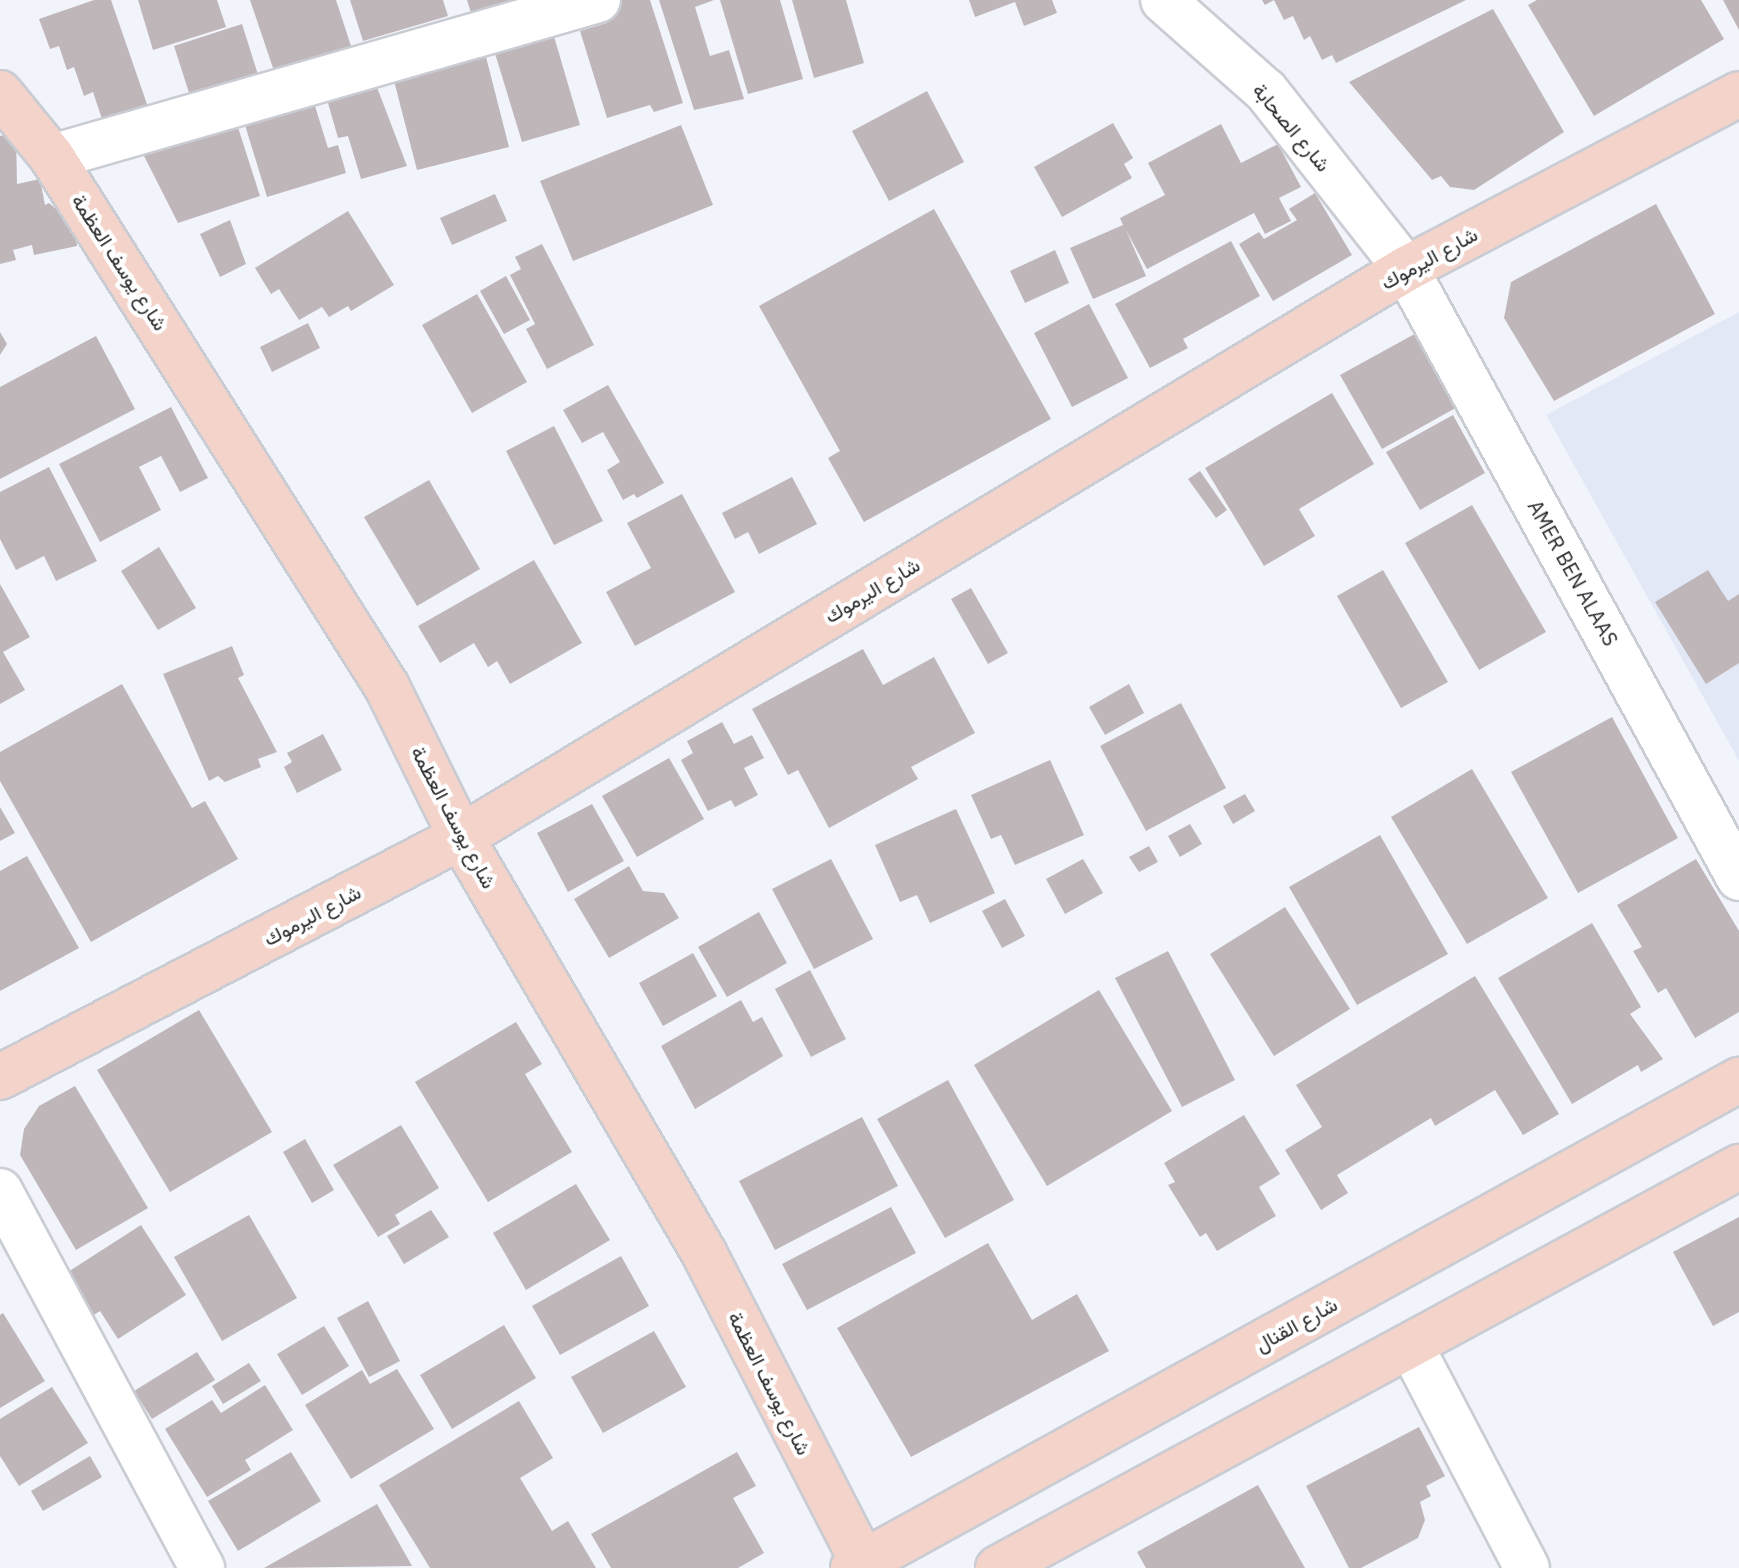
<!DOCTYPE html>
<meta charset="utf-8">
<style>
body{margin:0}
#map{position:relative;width:1739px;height:1568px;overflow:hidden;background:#f2f4fc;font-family:"IBM Plex Sans",Vazirmatn,sans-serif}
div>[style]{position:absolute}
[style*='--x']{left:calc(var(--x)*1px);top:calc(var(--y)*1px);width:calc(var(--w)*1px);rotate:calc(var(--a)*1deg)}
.built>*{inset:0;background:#e3e8f7}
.building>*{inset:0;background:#bfb6ba}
.roads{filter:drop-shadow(2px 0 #c9ccd3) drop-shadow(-2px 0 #c9ccd3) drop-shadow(0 2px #c9ccd3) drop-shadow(0 -2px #c9ccd3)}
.street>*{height:44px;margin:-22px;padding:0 22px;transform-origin:22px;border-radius:22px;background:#fff}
.secondary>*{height:44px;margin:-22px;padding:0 22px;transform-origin:22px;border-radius:22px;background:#f4d4ca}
span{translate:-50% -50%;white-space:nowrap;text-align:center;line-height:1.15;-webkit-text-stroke:8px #fff;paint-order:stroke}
.street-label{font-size:20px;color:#252629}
</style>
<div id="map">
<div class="built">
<div style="clip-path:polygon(1739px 312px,1739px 761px,1546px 415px)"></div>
</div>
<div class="building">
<div style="clip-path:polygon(94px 0,111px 0,149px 110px,104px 125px,93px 92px,84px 96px,74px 67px,67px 70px,59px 46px,50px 49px,39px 19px)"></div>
<div style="clip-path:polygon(138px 0,217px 0,226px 27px,153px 50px)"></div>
<div style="clip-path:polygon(250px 0,336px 0,351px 46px,274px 71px)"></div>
<div style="clip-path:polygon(350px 0,443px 0,448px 16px,363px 41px)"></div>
<div style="clip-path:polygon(467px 0,533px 0,473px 19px)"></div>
<div style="clip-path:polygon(619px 0,650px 0,683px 103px,654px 112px,650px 105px,607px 118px,580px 31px,607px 23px,602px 5px)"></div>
<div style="clip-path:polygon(659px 0,714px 0,695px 7px,710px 56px,729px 50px,744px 99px,694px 110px)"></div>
<div style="clip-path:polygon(720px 0,780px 0,803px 79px,748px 94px)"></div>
<div style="clip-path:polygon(792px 0,846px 0,864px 63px,814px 78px)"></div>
<div style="clip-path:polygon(969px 0,1052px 0,1057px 13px,1024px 26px,1015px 2px,975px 17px)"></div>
<div style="clip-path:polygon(1262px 0,1466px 0,1336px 63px,1332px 55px,1322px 60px,1310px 36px,1304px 40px,1293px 16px,1284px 20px,1274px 0,1265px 5px)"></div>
<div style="clip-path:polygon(1537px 0,1701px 0,1724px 39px,1594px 116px,1528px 5px)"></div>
<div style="clip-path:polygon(1723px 0,1739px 0,1739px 30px)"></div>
<div style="clip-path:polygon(1493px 9px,1564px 132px,1474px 190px,1450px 187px,1441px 176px,1432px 180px,1349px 82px)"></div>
<div style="clip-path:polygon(242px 24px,259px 78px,191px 99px,174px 46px)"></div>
<div style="clip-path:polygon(553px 33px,580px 125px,522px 142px,494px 50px)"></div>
<div style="clip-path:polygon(484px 49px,509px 147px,417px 170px,392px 73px)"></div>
<div style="clip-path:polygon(375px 82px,407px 166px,361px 179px,348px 136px,338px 138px,326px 96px)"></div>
<div style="clip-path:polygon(927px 91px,964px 162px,889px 201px,852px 131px)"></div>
<div style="clip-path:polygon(311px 93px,328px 148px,338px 145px,346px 173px,267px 197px,242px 115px)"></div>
<div style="clip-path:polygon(235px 118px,260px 196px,178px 223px,140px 148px)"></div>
<div style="clip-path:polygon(1113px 123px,1133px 158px,1124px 164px,1132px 178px,1062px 217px,1034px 167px)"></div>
<div style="clip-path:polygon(1221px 124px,1241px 163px,1278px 144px,1301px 187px,1279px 198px,1291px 221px,1265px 234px,1254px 213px,1147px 269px,1126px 230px,1146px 276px,1093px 299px,1070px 248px,1123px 225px,1120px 218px,1165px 195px,1148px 163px)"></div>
<div style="clip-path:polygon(681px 125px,713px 205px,573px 261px,540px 181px)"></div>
<div style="clip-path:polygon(16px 132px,17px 184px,40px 179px,45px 205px,49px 203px,75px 225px,77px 246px,34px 255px,32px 245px,13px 250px,16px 260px,0 264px,0 136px)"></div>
<div style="clip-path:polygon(1315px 193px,1352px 255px,1273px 301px,1239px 244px,1259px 232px,1264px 239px,1297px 220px,1289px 209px)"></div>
<div style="clip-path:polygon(495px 194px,507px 221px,452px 245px,440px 218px)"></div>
<div style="clip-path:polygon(1656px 204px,1715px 314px,1554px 401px,1504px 318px,1511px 282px)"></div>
<div style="clip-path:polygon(934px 209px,1051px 419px,864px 522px,828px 458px,840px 451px,759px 306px)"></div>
<div style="clip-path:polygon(348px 211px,394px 285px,351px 311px,348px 306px,329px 317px,322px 307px,299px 320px,279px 289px,271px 294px,255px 268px)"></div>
<div style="clip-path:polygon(230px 220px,246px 264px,220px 277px,200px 234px)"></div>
<div style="clip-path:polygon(1231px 241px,1260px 296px,1183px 339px,1188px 348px,1150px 368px,1115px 304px)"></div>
<div style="clip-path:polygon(542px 244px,594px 345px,547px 369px,526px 329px,535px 324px,510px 275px,521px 269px,515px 257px)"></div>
<div style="clip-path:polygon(1055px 250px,1069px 283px,1025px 303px,1010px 271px)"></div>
<div style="clip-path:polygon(506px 276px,530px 320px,504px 334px,480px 291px)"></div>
<div style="clip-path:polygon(477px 294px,527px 382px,472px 413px,422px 325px)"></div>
<div style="clip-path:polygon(1089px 304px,1128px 378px,1072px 407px,1034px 333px)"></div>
<div style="clip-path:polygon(308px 323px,320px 348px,272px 372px,260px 347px)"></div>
<div style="clip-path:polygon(1420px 331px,1461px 405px,1382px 449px,1340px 375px)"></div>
<div style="clip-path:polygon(0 332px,7px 344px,0 355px)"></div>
<div style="clip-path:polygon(96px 336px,135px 409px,0 479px,0 387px)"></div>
<div style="clip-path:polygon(608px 385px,664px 483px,637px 498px,634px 494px,623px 500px,607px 470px,620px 462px,603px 432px,582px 443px,563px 410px)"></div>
<div style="clip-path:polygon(1332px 393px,1374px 464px,1299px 509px,1315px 536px,1264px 566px,1205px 468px)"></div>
<div style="clip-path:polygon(171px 407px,208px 478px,180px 492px,161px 456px,139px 467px,161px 510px,100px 542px,59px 464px)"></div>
<div style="clip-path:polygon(1453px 415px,1485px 473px,1420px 510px,1386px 452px)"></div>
<div style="clip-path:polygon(554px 426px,603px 521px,554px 545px,506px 451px)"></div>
<div style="clip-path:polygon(49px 467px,97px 561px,56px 581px,44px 556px,16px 570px,0 539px,0 492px)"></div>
<div style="clip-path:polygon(1200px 471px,1227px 510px,1216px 518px,1188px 479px)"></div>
<div style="clip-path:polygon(792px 477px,817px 524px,759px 554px,748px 532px,735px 539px,722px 513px)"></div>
<div style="clip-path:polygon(429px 480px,480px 569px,417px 606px,364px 517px)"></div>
<div style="clip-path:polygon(682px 494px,735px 592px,635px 646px,606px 592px,651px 568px,627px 523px)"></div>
<div style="clip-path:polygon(1472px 505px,1546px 632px,1479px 670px,1405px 543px)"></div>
<div style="clip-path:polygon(159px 547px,196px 608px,158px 630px,121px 571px)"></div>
<div style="clip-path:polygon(534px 560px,582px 643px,510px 684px,497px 661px,488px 667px,474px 643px,440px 663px,418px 626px)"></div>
<div style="clip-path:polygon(1383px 570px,1448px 682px,1401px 708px,1337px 596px)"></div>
<div style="clip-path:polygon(1708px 570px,1728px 601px,1739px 594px,1739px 663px,1706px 684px,1655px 602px)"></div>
<div style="clip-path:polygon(0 584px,30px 637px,3px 652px,25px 690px,0 704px)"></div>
<div style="clip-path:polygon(971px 588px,1008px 653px,988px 664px,951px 599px)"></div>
<div style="clip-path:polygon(232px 646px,244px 675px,238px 678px,277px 752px,258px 759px,261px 767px,225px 782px,218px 776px,209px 781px,163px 674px)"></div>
<div style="clip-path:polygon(863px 649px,883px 685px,934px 657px,975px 733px,911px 767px,918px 779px,829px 828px,798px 770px,788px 775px,752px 709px)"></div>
<div style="clip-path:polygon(122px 684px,192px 808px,205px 801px,238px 859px,91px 942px,0 781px,0 752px)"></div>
<div style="clip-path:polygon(1129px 684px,1144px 713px,1105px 735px,1089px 707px)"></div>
<div style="clip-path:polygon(1181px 703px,1226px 788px,1146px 831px,1100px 746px)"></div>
<div style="clip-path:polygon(1612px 717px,1678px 838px,1578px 893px,1511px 772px)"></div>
<div style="clip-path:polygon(722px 722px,734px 744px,752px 735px,764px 758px,744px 768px,758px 795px,735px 807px,731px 800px,708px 811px,681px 760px,693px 753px,687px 741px)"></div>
<div style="clip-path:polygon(323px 734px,342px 770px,297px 793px,284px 767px,292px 762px,287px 753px)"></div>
<div style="clip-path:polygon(669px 758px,704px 819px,637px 857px,602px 796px)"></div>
<div style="clip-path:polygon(1050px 760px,1084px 835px,1015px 865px,1001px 835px,991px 839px,971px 795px)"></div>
<div style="clip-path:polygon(1472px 769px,1548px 898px,1467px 944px,1391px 817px)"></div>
<div style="clip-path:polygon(1245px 794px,1255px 811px,1233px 824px,1223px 806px)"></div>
<div style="clip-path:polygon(592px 804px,624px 861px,568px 892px,537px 833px)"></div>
<div style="clip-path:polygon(0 807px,15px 833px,0 841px)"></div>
<div style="clip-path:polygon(956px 809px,995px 893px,930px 923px,917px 895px,900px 902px,875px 845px)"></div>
<div style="clip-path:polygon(1190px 824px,1202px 844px,1180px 857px,1168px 836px)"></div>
<div style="clip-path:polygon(1380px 835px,1448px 954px,1357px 1005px,1289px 887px)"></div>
<div style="clip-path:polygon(1149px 846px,1158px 862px,1139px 872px,1129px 857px)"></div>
<div style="clip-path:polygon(27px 856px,79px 948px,0 991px,0 871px)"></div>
<div style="clip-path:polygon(831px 859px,873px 939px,814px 969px,772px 889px)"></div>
<div style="clip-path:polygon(1083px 859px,1103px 893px,1065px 914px,1046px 879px)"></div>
<div style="clip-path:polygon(1696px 859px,1739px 931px,1739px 1012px,1695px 1038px,1666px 988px,1658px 993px,1633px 951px,1642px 947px,1617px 905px)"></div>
<div style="clip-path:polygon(629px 866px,643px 891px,664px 893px,679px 918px,609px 958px,574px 899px)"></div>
<div style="clip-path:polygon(1005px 899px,1025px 936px,1002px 948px,982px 911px)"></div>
<div style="clip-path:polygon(1285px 907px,1350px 1009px,1274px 1056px,1210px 954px)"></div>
<div style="clip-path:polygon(759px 912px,787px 963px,727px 997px,698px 947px)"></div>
<div style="clip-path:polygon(1592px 923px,1641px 1007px,1630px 1014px,1663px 1059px,1641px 1072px,1638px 1065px,1572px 1104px,1498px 978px)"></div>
<div style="clip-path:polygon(1168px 951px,1235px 1080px,1182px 1107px,1115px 978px)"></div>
<div style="clip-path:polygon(693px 953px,717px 996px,663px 1026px,639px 983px)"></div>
<div style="clip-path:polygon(810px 970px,846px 1039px,811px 1057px,775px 989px)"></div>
<div style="clip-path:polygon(1475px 976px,1559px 1114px,1523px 1135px,1495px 1090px,1435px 1126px,1431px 1118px,1337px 1175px,1348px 1193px,1321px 1210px,1285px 1150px,1322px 1127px,1296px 1085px)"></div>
<div style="clip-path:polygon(1099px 990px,1172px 1111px,1047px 1186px,974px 1065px)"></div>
<div style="clip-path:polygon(741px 1000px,753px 1022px,762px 1017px,783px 1056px,695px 1109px,661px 1046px)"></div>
<div style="clip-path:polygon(199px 1010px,272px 1132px,170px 1192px,97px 1070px)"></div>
<div style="clip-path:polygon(516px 1022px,542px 1064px,525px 1074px,572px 1152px,488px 1202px,415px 1082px)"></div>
<div style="clip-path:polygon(948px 1080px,1014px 1200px,945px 1238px,877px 1119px)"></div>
<div style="clip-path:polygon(75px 1086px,148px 1208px,76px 1250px,20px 1155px,24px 1129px,39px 1106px)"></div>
<div style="clip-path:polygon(1244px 1115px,1280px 1174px,1259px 1187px,1276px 1216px,1217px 1251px,1206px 1233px,1200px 1237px,1168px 1185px,1175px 1182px,1164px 1163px)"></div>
<div style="clip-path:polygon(862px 1117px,898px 1186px,775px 1250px,739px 1181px)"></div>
<div style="clip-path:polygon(401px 1125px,439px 1188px,395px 1215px,400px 1224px,378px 1237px,333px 1165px)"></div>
<div style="clip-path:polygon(305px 1139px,334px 1190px,312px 1203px,283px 1152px)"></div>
<div style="clip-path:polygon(576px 1184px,610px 1240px,526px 1290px,493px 1233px)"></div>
<div style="clip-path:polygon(891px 1207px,916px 1253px,807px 1310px,782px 1264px)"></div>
<div style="clip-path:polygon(431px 1210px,449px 1237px,404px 1264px,387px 1236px)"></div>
<div style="clip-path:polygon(249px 1215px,297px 1298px,222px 1341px,174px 1257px)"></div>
<div style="clip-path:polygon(1739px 1217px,1739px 1312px,1713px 1326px,1673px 1252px)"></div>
<div style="clip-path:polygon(141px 1225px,186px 1295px,118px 1339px,100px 1311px,83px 1322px,57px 1279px)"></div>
<div style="clip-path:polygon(988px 1243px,1032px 1320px,1077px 1294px,1109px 1351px,911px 1457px,837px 1328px)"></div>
<div style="clip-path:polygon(621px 1256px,649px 1306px,560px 1355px,532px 1306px)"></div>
<div style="clip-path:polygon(368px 1301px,400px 1361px,369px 1377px,337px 1318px)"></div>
<div style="clip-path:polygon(3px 1313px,45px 1381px,0 1408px,0 1315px)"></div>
<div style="clip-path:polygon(504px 1325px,536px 1378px,452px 1429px,420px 1375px)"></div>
<div style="clip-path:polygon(324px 1326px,349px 1366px,302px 1395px,277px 1354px)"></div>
<div style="clip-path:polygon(654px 1331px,686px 1387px,603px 1433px,571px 1377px)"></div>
<div style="clip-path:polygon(197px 1352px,215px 1380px,152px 1419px,134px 1391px)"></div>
<div style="clip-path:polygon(249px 1363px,261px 1381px,223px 1404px,212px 1386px)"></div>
<div style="clip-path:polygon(397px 1369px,434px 1429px,351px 1479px,305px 1405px,362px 1370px,370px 1384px)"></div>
<div style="clip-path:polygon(265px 1385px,293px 1430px,245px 1460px,251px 1470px,207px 1497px,165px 1429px,212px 1400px,221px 1413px)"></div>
<div style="clip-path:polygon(52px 1387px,88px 1443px,19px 1486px,0 1456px,0 1419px)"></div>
<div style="clip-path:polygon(519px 1401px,553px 1458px,520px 1478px,552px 1531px,568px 1521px,596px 1568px,430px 1568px,379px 1485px)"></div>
<div style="clip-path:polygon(1419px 1427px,1445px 1476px,1426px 1486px,1431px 1496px,1420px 1502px,1425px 1520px,1418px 1538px,1361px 1568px,1349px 1568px,1306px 1486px)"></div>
<div style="clip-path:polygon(291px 1452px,321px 1501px,238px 1551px,208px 1501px)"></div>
<div style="clip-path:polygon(737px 1452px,756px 1486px,733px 1498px,764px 1553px,738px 1568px,611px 1568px,591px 1534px)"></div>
<div style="clip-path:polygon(90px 1456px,102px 1477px,43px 1511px,31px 1491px)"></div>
<div style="clip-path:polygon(1258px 1485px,1305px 1568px,1146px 1568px,1137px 1552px)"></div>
<div style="clip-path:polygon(377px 1504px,412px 1566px,264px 1568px)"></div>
</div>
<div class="roads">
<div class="street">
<div style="--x:1163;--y:0;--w:137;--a:41.5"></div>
<div style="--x:1266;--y:91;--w:226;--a:51.8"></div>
<div style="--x:1406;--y:269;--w:694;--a:61.33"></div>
<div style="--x:52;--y:157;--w:568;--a:-16.04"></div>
<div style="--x:0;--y:1191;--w:428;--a:61.8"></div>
<div style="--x:1412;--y:1348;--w:248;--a:62.4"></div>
</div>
<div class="secondary">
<div style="--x:0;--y:93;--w:82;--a:50.9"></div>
<div style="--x:52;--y:157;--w:627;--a:57.7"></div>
<div style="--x:387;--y:687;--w:167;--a:63.7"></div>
<div style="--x:461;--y:837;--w:482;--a:59.7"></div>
<div style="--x:704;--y:1253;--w:354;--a:62.8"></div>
<div style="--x:0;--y:1077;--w:520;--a:-27.5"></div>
<div style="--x:461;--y:837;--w:1103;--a:-31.01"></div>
<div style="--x:1406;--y:269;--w:376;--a:-27.7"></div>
<div style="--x:853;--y:1568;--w:1012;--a:-28.85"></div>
<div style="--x:998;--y:1568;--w:843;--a:-28.42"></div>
</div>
</div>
<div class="street-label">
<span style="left:1292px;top:127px;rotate:50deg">شارع الصحابة</span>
<span style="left:1429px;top:258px;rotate:-29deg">شارع اليرموك</span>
<span style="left:120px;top:262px;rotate:57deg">شارع يوسف العظمة</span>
<span style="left:1573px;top:573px;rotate:61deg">AMER BEN ALAAS</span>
<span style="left:872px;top:590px;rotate:-31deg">شارع اليرموك</span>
<span style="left:454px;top:817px;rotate:62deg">شارع يوسف العظمة</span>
<span style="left:312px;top:915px;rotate:-28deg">شارع اليرموك</span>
<span style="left:1296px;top:1324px;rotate:-29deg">شارع القنال</span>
<span style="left:770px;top:1383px;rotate:63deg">شارع يوسف العظمة</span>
</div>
</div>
